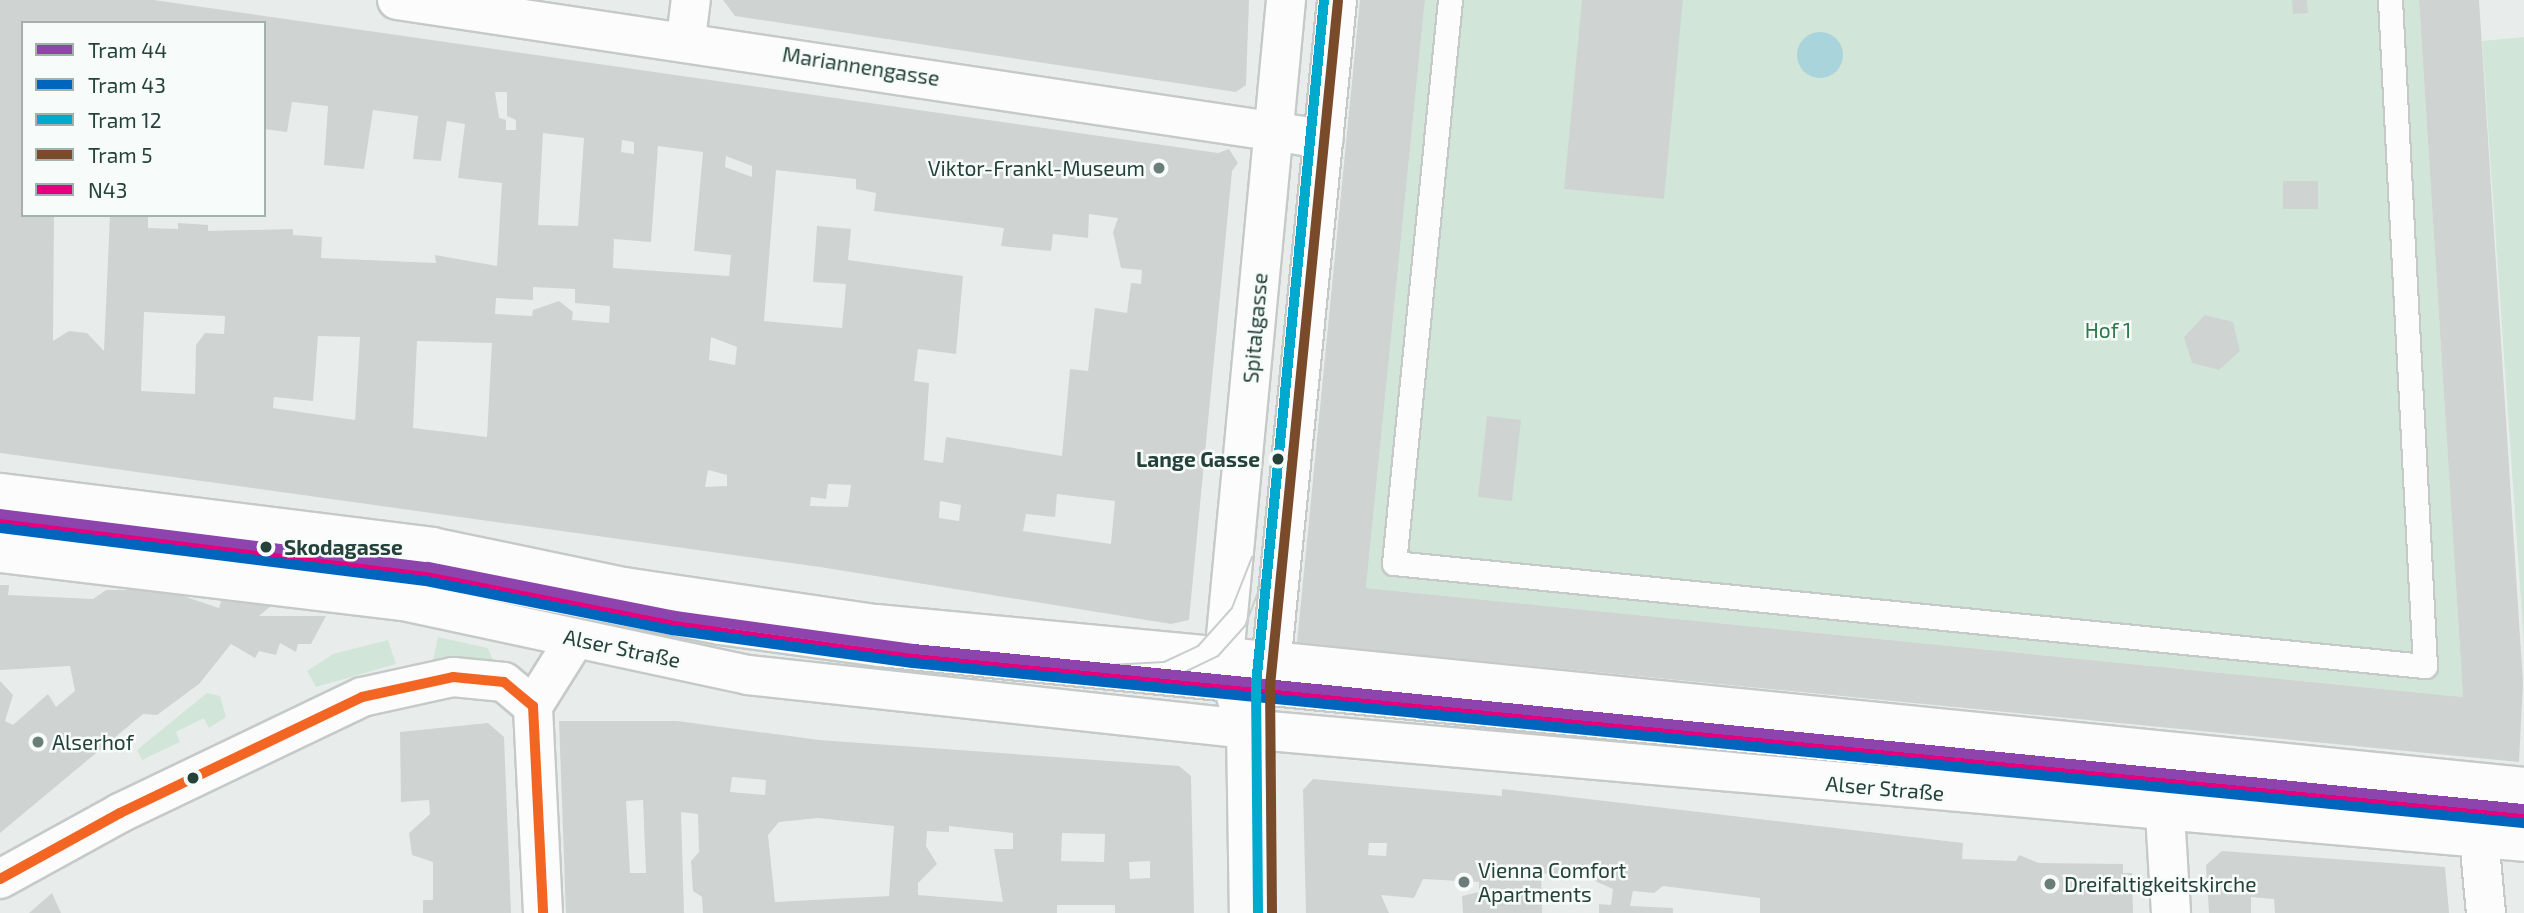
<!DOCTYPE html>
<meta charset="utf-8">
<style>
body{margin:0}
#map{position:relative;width:2524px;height:913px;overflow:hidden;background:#e8edeb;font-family:"Exo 2",sans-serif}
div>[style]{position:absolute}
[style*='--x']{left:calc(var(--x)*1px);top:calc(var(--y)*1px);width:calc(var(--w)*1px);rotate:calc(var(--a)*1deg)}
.green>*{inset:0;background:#d1e6d8}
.water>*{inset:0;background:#a9d4db}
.round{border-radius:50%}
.building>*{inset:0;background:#cfd4d2}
.roads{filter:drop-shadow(2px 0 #c5cac8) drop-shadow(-2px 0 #c5cac8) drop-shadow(0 2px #c5cac8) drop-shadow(0 -2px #c5cac8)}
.service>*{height:23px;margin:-11.5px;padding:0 11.5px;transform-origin:11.5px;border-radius:11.5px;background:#fcfcfc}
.minor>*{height:38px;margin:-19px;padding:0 19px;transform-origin:19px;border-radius:19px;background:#fcfcfc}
.tertiary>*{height:38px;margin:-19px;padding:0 19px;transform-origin:19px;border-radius:19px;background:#fcfcfc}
.secondary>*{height:38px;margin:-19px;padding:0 19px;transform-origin:19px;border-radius:19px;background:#fcfcfc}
.tram>*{height:2px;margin:-1px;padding:0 1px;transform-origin:1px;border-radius:1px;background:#c9cdcc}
.bus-1>*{height:10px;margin:-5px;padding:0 5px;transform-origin:5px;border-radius:5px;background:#e5007d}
.bus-2>*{height:10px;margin:-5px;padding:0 5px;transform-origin:5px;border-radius:5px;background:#f26522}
.tram-1>*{height:10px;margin:-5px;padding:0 5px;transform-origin:5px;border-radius:5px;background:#8e44ad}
.tram-2>*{height:10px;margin:-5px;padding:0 5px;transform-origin:5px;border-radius:5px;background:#0065bd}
.tram-3>*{height:10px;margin:-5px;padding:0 5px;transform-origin:5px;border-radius:5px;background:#00a9ce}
.tram-4>*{height:10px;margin:-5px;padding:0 5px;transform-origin:5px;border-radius:5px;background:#7a4b2a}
.dots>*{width:19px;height:19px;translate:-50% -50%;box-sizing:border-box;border:4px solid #f7fbf9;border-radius:50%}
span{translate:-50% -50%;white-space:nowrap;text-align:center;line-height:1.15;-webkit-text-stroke:5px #f7fbf9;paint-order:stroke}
.street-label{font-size:21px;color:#24423a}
.poi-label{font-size:21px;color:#24423a}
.right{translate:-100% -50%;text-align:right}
.left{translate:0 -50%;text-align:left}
.park-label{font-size:21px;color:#2d7a4b}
.stop-label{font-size:21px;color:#24423a;font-weight:700}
.legend{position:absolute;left:21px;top:21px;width:245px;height:196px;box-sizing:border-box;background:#f7fbf9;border:2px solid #a3b1ad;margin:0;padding:9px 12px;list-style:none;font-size:21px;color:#24423a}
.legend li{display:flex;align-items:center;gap:14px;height:35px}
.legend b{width:35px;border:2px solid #a3b1ad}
</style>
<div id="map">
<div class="green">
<div style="clip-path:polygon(1425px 0,2419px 0,2463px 697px,1366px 588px)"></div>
<div style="clip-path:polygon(2524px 37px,2524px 644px,2482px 41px)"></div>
<div style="clip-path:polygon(438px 637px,488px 648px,495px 666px,433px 661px)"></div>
<div style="clip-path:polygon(388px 640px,396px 664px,316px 687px,307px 671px,333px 654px)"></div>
<div style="clip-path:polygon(207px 693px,220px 696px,226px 717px,209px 728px,204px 718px,176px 732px,180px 742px,142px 760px,137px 750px)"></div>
</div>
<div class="water">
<div class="round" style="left:1797px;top:32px;width:46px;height:46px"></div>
</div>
<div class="building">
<div style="clip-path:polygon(evenodd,0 0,154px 0,1218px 153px,1229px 149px,1238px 163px,1232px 171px,1189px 620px,1171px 624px,820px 567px,0 453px,0 0,23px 23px,264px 23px,264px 129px,287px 132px,292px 102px,328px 106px,324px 165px,364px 169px,373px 110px,418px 116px,413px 159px,441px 161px,447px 121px,465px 124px,458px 178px,502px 183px,497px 266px,435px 255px,436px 263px,321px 258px,322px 237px,293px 235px,293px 229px,208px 231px,208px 225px,178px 223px,178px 229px,148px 228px,148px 215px,110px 215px,104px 351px,87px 333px,69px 331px,53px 341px,54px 215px,23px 215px,23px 23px,0 0,495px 92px,507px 92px,507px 116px,516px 120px,516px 130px,506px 130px,506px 120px,499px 118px,495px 92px,0 0,543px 133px,584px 138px,578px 226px,538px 225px,543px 133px,0 0,622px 140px,634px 142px,634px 154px,621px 152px,622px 140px,0 0,658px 146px,703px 152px,694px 251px,731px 255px,729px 276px,613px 268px,614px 239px,651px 242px,658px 146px,0 0,726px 156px,752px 166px,752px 177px,725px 167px,726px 156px,0 0,776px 170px,856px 179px,856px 189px,876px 193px,874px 211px,1004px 228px,1001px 246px,1051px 251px,1053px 234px,1088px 238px,1089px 214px,1118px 218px,1113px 232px,1121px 268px,1142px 270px,1141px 284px,1131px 283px,1127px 313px,1095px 308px,1088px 371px,1070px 369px,1062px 456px,946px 437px,943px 463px,924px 460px,929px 383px,914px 381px,918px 349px,956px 354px,963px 276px,848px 260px,851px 229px,817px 226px,813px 282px,846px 284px,842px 328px,764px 321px,776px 170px,0 0,533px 287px,575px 289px,575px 303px,610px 306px,609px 323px,572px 320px,573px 312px,559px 301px,533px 310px,532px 316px,495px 314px,496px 298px,533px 300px,533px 287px,0 0,144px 312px,225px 316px,224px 334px,205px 333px,196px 345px,195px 394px,141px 391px,144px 312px,0 0,318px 336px,360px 337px,355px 420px,273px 408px,274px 397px,313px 401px,318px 336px,0 0,711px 337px,737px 347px,735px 365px,709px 360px,711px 337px,0 0,417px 341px,492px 343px,487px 437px,413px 428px,417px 341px,0 0,708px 470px,727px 475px,727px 486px,705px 487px,708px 470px,0 0,828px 484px,851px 485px,848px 507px,810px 506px,811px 497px,826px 499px,828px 484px,0 0,1057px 494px,1115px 501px,1111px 544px,1023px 531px,1026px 514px,1055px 517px,1057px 494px,0 0,940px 501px,961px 505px,959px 521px,939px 518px,940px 501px)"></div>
<div style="clip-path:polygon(723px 0,1249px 0,1246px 85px,1236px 92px,735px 16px)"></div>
<div style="clip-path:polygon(1360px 0,1425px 0,1366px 588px,2463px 697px,2419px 0,2479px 0,2523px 683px,2519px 762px,1297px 643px)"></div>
<div style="clip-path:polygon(1582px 0,1683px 0,1664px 199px,1564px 189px)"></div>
<div style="clip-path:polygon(2292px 0,2307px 0,2308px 13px,2293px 14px)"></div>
<div style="clip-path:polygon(2283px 181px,2318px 181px,2318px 209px,2283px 209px)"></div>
<div style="clip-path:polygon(2205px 315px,2233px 322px,2240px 351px,2219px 370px,2192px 363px,2184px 337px)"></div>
<div style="clip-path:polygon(1487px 416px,1521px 420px,1512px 501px,1478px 497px)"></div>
<div style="clip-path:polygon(0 585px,9px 585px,8px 595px,93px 599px,106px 590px,165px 590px,219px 608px,224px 593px,271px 606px,259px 616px,326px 616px,311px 644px,298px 644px,296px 652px,280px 643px,276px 655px,259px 651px,255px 658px,231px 644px,199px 684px,157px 715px,143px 714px,0 833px,0 681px,13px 695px,5px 721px,13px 725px,48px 694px,56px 707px,75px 691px,70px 666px,0 670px)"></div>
<div style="clip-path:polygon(evenodd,559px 721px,677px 721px,819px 740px,1179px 766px,1191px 776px,1194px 913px,1115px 913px,1115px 905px,1057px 905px,1057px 913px,703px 913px,702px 897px,693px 891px,691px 861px,699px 852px,698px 814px,681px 812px,684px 913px,566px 913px,559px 721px,732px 777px,766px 780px,765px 795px,730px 792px,732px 777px,559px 721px,643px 800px,646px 873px,630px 873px,626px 801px,643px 800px,559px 721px,818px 818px,894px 826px,889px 896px,775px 902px,768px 835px,779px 822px,818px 818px,559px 721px,949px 826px,1013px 833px,1013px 849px,994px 849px,1003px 902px,918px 895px,918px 883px,937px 864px,926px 846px,927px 831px,949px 832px,949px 826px,559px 721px,1062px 833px,1105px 834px,1104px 862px,1061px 861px,1062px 833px,559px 721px,1150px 861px,1150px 878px,1130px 879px,1129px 862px,1150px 861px)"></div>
<div style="clip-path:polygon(488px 723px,504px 737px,511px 913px,423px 913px,423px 900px,433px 900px,433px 862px,412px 855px,409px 833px,430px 814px,429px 800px,401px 802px,400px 732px)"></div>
<div style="clip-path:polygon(evenodd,1313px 779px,1502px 796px,1502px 789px,1963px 843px,1962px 859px,2016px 861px,2019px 855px,2039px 863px,2123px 864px,2123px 873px,2132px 873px,2133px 913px,1760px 913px,1760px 898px,1663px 886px,1654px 893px,1633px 891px,1630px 906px,1673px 908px,1673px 913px,1599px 913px,1599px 904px,1611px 905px,1613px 889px,1586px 877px,1541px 873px,1542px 913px,1463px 913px,1462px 896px,1479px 892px,1479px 882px,1423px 879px,1414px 898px,1381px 895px,1389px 913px,1306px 913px,1303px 790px,1313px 779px,1369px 843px,1387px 843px,1386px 856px,1368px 855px,1369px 843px)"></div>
<div style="clip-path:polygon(2222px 851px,2445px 867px,2449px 913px,2275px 913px,2274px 899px,2251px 897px,2251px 913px,2209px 913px,2206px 865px)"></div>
<div style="clip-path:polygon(52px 893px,61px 913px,29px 913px)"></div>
</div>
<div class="roads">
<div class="service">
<div style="--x:1450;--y:0;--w:566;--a:95.68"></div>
<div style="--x:1394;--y:563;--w:1036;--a:5.71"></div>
<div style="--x:2425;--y:666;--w:667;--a:-93.01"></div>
<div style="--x:0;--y:523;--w:429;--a:7.1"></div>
<div style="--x:426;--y:576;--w:298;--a:10.8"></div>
<div style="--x:719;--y:632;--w:162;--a:7.8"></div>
<div style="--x:879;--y:654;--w:1653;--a:5.69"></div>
</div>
<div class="minor">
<div style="--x:397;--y:0;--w:937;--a:8.53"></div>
<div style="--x:686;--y:39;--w:39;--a:-83"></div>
<div style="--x:1246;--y:729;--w:184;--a:89.1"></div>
<div style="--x:2165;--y:814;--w:99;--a:86.5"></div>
<div style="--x:2479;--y:838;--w:75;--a:84.7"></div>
<div style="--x:0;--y:879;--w:137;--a:-28.8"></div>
<div style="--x:120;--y:813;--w:268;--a:-25.6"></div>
<div style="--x:362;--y:697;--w:93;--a:-12.4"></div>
<div style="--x:453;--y:677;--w:51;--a:5.6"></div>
<div style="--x:504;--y:682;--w:38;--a:40"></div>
<div style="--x:543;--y:913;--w:207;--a:-92.8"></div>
<div style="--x:533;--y:706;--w:79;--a:-57.9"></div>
</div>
<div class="tertiary">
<div style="--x:1271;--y:661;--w:1259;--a:5.74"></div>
<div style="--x:1246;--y:729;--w:1283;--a:5.05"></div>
</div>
<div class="secondary">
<div style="--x:0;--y:493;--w:435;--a:7.1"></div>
<div style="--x:432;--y:547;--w:196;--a:11.8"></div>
<div style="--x:624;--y:587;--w:255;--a:8.4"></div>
<div style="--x:876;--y:624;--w:397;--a:5.4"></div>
<div style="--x:0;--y:553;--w:406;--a:6.8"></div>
<div style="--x:403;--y:601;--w:353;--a:12.1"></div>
<div style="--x:748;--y:675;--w:501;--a:6.19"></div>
<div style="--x:1246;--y:729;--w:88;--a:-72.2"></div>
<div style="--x:1273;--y:645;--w:648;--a:-84.33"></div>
<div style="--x:1246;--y:729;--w:75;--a:-107"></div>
<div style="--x:1224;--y:657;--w:660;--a:-84.61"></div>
</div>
</div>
<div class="tram">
<div style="--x:1109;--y:665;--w:55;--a:-3.1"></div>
<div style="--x:1164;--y:662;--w:38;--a:-25"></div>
<div style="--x:1198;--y:646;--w:51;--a:-48.2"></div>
<div style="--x:1232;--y:608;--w:55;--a:-68.6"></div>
<div style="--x:1117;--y:684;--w:53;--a:-5.4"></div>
<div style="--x:1170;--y:679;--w:53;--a:-25.6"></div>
<div style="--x:1218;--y:656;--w:40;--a:-48"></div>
<div style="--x:1245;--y:626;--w:64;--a:-69"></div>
</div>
<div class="bus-1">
<div style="--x:0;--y:523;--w:429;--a:7.1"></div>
<div style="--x:426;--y:576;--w:298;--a:10.8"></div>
<div style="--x:719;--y:632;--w:162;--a:7.8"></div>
<div style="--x:879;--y:654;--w:1653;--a:5.69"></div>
</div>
<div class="bus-2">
<div style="--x:0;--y:879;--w:137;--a:-28.8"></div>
<div style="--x:120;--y:813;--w:268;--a:-25.6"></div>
<div style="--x:362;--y:697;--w:93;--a:-12.4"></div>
<div style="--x:453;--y:677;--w:51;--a:5.6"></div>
<div style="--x:504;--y:682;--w:38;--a:40"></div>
<div style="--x:533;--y:706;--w:207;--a:87.2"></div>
</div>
<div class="tram-1">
<div style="--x:0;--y:514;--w:431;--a:7.1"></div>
<div style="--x:428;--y:567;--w:252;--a:11.2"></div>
<div style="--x:675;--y:616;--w:241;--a:7.9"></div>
<div style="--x:914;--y:649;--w:1618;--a:5.68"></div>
</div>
<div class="tram-2">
<div style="--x:0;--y:528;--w:429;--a:7.1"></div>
<div style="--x:426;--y:581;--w:251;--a:11.3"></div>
<div style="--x:672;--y:630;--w:243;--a:7.8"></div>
<div style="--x:913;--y:663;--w:1618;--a:5.68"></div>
</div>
<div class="tram-3">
<div style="--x:1258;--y:913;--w:228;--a:-90.5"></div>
<div style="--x:1256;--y:685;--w:688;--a:-84.33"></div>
</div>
<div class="tram-4">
<div style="--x:1272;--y:913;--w:227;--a:-90.5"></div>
<div style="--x:1270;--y:686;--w:688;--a:-84.33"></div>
</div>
<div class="dots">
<div style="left:1159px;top:168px;background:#697e78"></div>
<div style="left:1278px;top:459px;background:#24423a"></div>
<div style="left:266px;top:547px;background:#24423a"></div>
<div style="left:38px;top:742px;background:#697e78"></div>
<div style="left:193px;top:778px;background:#24423a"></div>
<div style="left:1464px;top:882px;background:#697e78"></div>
<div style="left:2050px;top:884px;background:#697e78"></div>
</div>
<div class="street-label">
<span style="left:861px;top:66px;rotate:9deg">Mariannengasse</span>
<span style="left:1255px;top:328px;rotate:-85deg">Spitalgasse</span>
<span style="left:622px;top:648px;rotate:12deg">Alser Straße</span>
<span style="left:1885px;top:788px;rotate:5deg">Alser Straße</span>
</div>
<div class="poi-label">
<span class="right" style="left:1145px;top:168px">Viktor-Frankl-Museum</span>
<span class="left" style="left:52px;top:742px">Alserhof</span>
<span class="left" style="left:1478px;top:882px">Vienna Comfort<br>Apartments</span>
<span class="left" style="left:2064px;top:884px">Dreifaltigkeitskirche</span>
</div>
<div class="park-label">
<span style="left:2108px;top:330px">Hof 1</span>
</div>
<div class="stop-label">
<span class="right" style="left:1260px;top:459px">Lange Gasse</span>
<span class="left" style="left:284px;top:547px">Skodagasse</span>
</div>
<ul class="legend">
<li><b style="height:9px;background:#8e44ad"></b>Tram 44</li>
<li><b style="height:9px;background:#0065bd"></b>Tram 43</li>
<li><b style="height:9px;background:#00a9ce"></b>Tram 12</li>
<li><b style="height:9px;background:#7a4b2a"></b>Tram 5</li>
<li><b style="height:9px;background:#e5007d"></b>N43</li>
</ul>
</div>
